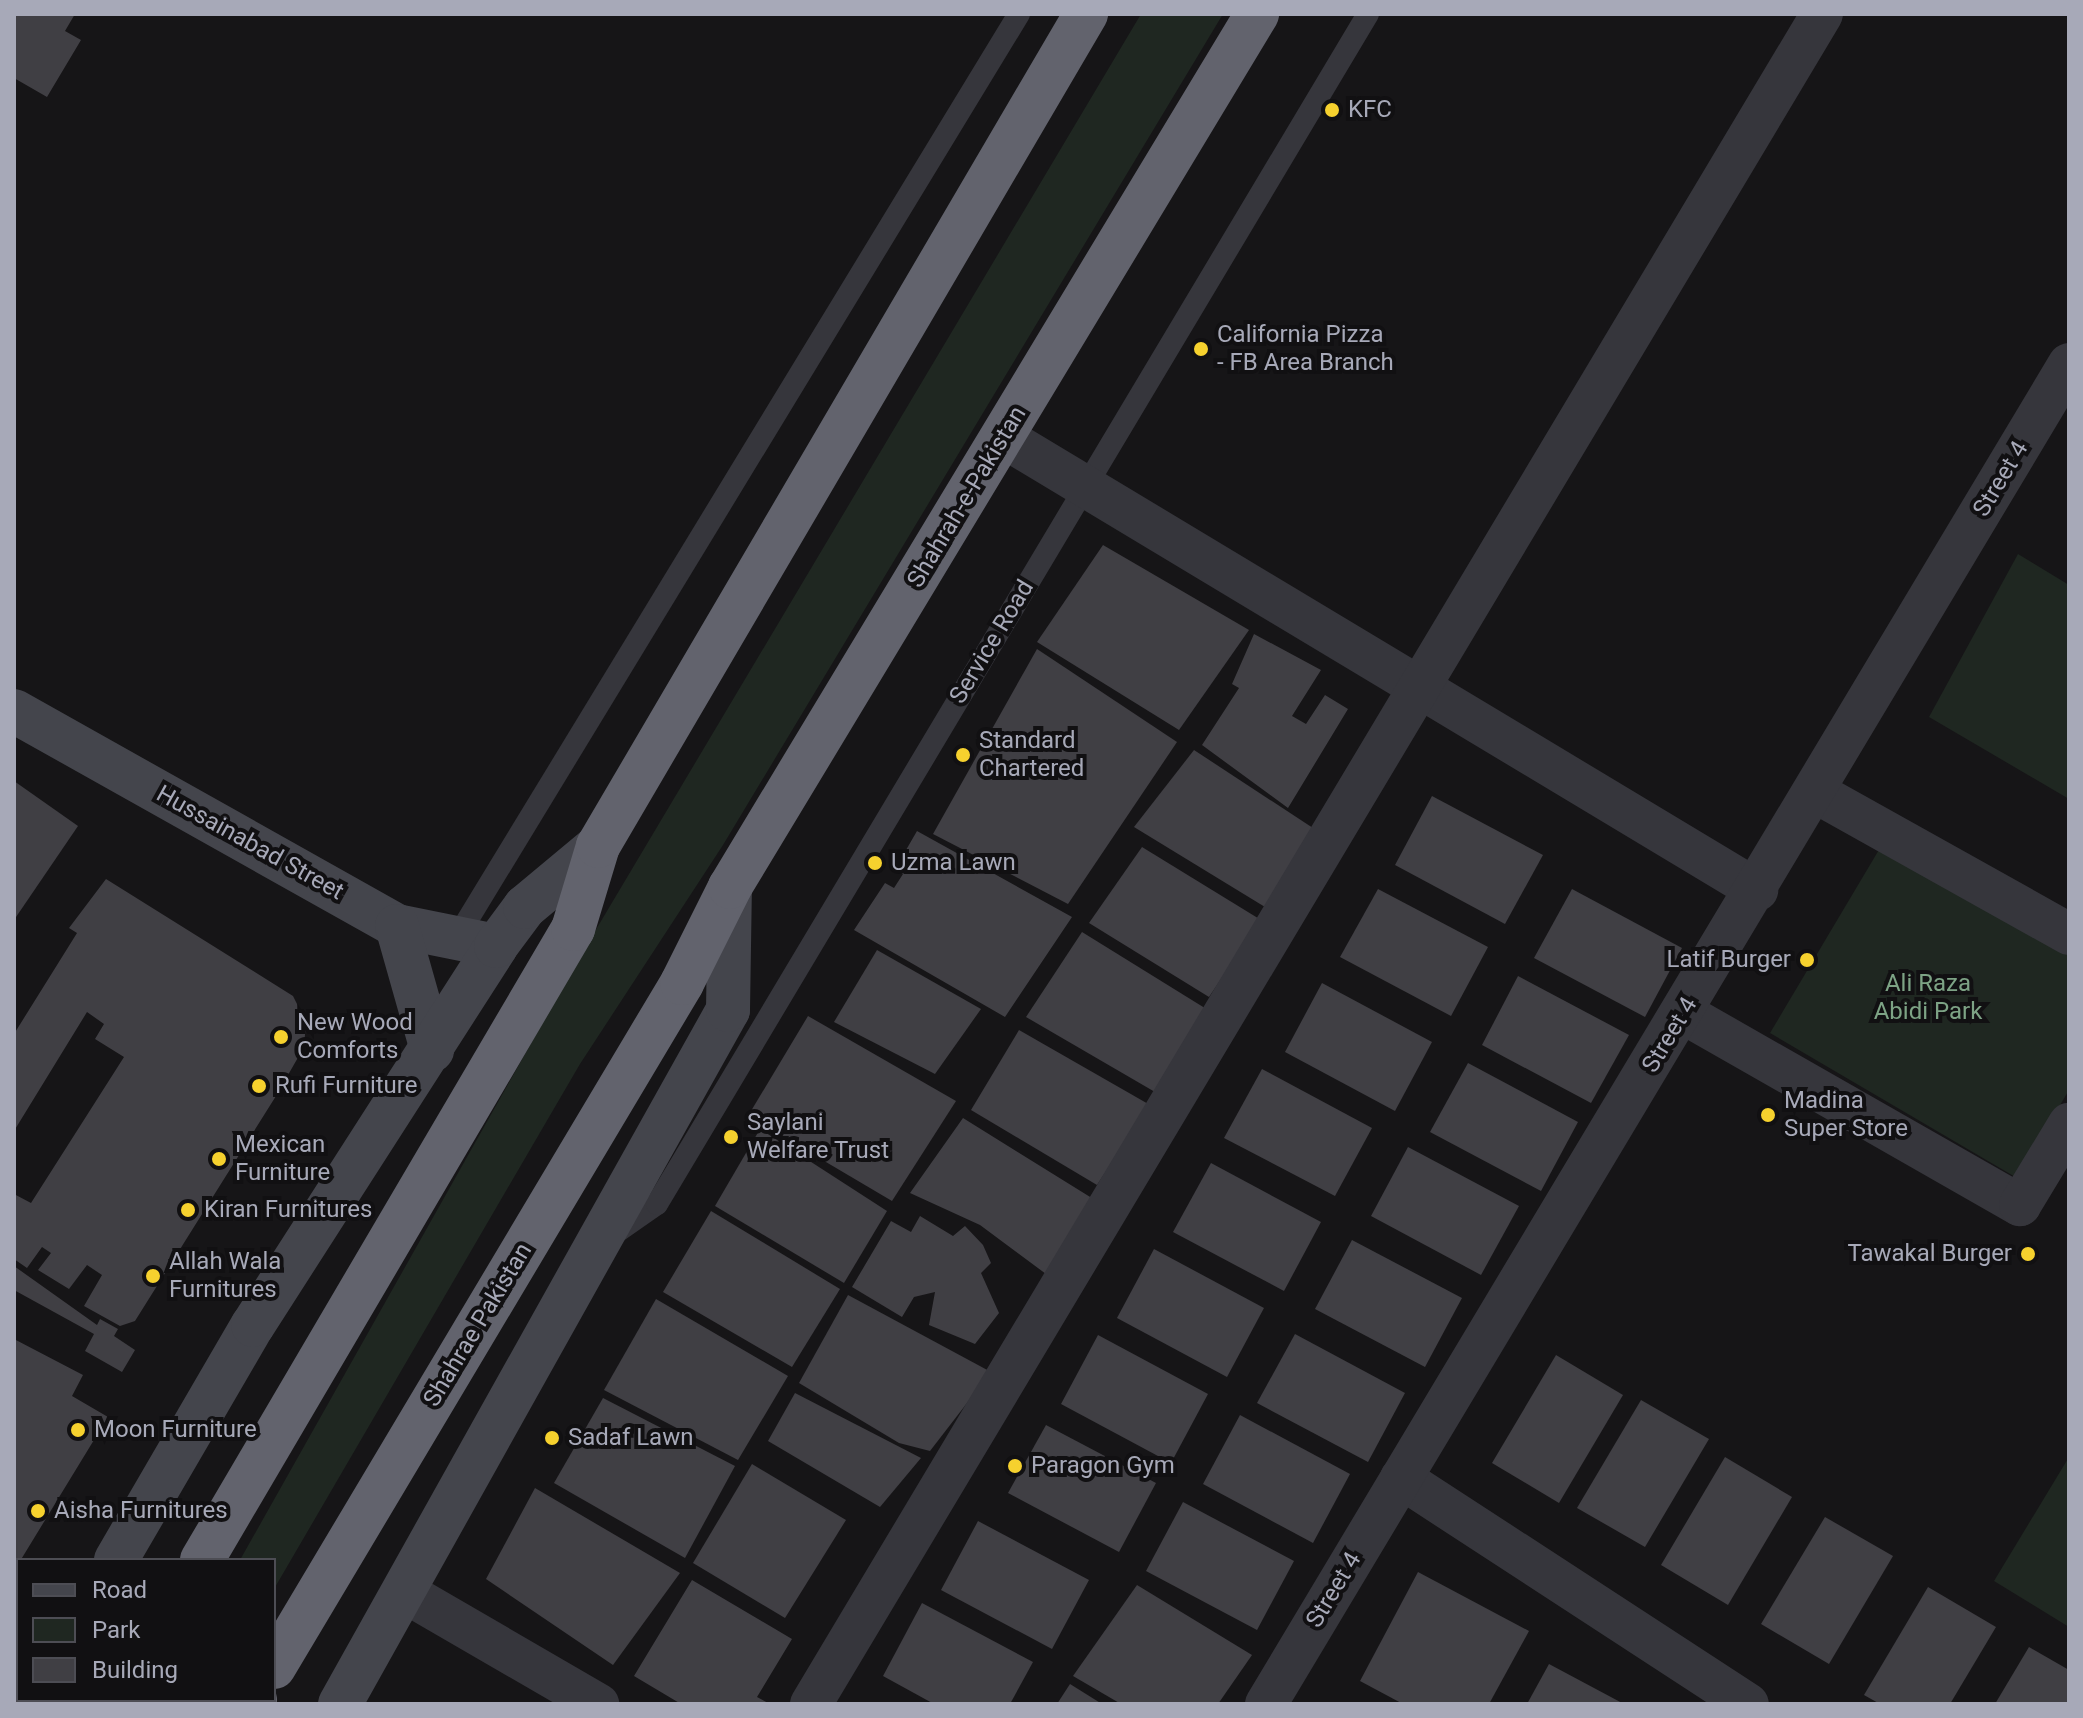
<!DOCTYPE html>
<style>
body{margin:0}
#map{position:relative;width:2083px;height:1718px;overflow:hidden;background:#161517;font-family:Roboto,sans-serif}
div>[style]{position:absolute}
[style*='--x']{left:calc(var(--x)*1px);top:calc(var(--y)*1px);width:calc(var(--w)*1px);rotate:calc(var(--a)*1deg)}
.green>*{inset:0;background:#1f2721}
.building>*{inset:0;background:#403f44}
.lane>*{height:22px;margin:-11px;padding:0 11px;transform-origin:11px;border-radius:11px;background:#36363c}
.street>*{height:42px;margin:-21px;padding:0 21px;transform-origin:21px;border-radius:21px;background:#36363c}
.secondary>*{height:44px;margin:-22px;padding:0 22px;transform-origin:22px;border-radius:22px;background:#44454c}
.highway>*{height:44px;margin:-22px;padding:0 22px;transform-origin:22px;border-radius:22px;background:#62636d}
.dots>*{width:22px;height:22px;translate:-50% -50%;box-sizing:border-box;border:4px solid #111012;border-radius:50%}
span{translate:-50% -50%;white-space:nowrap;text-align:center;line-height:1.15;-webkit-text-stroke:8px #111012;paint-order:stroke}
.poi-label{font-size:24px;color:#a7a9b8}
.left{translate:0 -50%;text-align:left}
.right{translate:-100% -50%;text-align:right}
.street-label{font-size:24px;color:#a7a9b8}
.park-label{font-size:24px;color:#7da385}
.frame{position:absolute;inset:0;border:16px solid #a7a9b8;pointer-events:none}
.legend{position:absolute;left:16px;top:1558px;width:260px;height:144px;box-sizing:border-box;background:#111012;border:2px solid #4d4d54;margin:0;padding:10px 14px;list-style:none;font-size:24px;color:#a7a9b8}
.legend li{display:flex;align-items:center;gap:16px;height:40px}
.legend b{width:40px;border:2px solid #4d4d54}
</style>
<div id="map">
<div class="green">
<div style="clip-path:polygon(1141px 14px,1223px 14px,723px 845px,580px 1064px,274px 1589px,274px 1560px,240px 1560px,582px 953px)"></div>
<div style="clip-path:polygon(2018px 554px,2069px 585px,2069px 799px,1929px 717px)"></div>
<div style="clip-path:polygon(1883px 843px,2069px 952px,2069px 1090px,2017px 1178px,1770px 1033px)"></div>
<div style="clip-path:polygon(2069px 1457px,2069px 1627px,1994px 1581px)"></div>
</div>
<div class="building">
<div style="clip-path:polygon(14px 14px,75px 14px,65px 31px,81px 40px,47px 97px,14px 78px)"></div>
<div style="clip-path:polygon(1103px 545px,1249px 630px,1179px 730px,1037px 642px)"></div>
<div style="clip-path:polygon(1254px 634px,1321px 670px,1292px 716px,1306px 724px,1325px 695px,1348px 709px,1288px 808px,1202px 745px,1239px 688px,1232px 684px)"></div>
<div style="clip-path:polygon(1037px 649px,1177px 742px,1068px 904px,933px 834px)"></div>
<div style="clip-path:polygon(1194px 750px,1316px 830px,1265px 907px,1134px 827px)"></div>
<div style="clip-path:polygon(14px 781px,78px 826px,14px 920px)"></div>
<div style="clip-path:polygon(1432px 796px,1543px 855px,1505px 924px,1395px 865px)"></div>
<div style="clip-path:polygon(917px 831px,1072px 917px,1005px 1017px,854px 930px,885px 883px,894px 888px,903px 874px,895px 869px)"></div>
<div style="clip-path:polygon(1142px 847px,1261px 920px,1209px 997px,1089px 923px)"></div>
<div style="clip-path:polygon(106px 879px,293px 996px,306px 1022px,304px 1047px,276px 1096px,135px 1321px,120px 1326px,84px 1306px,102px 1275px,87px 1265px,69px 1289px,38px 1270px,51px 1253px,42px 1247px,27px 1268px,14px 1259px,14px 1194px,31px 1203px,124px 1057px,95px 1039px,104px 1024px,87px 1012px,14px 1131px,14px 1034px,77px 933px,69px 928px)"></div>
<div style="clip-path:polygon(1378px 889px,1488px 947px,1451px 1016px,1340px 957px)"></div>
<div style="clip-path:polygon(1572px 889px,1682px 948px,1645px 1017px,1534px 958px)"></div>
<div style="clip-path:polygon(1082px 932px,1208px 1010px,1155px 1092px,1026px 1017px)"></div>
<div style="clip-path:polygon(877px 950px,981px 1009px,935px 1074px,834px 1022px)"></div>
<div style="clip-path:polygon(1518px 976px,1629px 1035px,1591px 1103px,1482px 1045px)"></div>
<div style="clip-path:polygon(1322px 983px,1432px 1042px,1395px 1111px,1285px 1052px)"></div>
<div style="clip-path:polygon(808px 1016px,956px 1101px,892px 1201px,748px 1116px)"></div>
<div style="clip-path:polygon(1019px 1030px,1150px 1105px,1097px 1185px,971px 1110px)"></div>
<div style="clip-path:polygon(1468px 1063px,1578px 1122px,1541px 1191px,1430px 1132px)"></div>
<div style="clip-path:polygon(1262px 1069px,1372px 1128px,1335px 1196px,1224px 1138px)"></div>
<div style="clip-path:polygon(963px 1118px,1095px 1200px,1046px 1274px,980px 1225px,910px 1193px)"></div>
<div style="clip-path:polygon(760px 1129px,887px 1211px,844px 1283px,715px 1206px)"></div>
<div style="clip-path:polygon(1408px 1147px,1519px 1206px,1481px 1275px,1371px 1216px)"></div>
<div style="clip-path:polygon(1211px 1163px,1321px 1222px,1284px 1291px,1173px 1232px)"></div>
<div style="clip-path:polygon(711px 1211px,840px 1289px,792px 1367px,663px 1292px)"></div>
<div style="clip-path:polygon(920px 1216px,953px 1236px,965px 1226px,983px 1245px,991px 1263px,981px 1273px,999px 1313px,975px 1344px,929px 1325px,935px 1292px,914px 1297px,902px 1317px,852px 1287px,891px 1221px,911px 1232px)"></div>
<div style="clip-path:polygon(1352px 1240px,1462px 1298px,1425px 1367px,1315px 1309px)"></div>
<div style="clip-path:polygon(1154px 1249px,1264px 1308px,1227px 1377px,1117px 1318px)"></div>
<div style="clip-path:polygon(14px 1266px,97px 1325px,100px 1319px,118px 1329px,114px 1336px,135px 1350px,122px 1372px,85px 1351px,94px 1334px,14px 1290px)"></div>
<div style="clip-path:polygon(848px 1295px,991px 1372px,930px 1451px,899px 1443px,799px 1383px)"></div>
<div style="clip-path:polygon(656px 1299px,788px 1376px,738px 1460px,604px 1390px)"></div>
<div style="clip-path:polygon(1295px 1334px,1405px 1393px,1368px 1462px,1257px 1403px)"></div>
<div style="clip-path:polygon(1098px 1335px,1208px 1394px,1171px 1463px,1061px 1404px)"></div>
<div style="clip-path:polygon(14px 1339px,83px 1375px,72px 1396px,108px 1417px,14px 1571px)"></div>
<div style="clip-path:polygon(1556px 1355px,1623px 1395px,1559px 1503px,1492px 1463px)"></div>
<div style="clip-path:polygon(795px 1393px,921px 1458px,880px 1507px,768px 1441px)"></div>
<div style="clip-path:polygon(603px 1398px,735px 1466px,685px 1558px,554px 1483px)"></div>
<div style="clip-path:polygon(1641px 1400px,1709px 1439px,1645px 1547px,1577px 1508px)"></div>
<div style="clip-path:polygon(1240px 1415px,1350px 1474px,1313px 1543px,1203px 1484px)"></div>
<div style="clip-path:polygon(1046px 1425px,1156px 1483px,1119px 1552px,1008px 1493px)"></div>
<div style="clip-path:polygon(1725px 1457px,1792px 1497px,1728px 1605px,1661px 1565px)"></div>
<div style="clip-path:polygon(752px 1464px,846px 1520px,785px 1618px,693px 1563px)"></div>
<div style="clip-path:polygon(535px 1488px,680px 1573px,613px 1665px,486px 1579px)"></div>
<div style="clip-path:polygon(1183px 1502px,1294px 1561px,1257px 1630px,1146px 1571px)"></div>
<div style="clip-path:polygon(1825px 1517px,1893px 1556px,1829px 1664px,1761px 1624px)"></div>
<div style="clip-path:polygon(978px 1521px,1089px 1580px,1052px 1649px,941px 1590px)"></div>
<div style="clip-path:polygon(1418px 1572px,1529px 1631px,1489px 1704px,1403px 1704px,1360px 1681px)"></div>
<div style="clip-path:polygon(692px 1580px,792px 1639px,757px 1697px,770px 1704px,681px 1704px,634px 1676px)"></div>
<div style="clip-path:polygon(1137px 1585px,1252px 1655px,1218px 1704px,1121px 1704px,1073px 1676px)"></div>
<div style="clip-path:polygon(1928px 1587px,1996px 1627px,1950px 1704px,1880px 1704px,1864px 1695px)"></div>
<div style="clip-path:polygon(922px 1603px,1033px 1662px,1010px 1704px,934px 1704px,883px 1676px)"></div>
<div style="clip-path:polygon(2029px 1647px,2069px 1670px,2069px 1704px,1995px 1704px)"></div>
<div style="clip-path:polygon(1549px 1664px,1624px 1704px,1527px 1704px)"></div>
<div style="clip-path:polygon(1070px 1684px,1102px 1704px,1057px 1704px)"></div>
</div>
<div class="lane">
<div style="--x:459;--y:934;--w:1077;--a:-58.67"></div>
<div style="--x:614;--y:1234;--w:52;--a:-34.9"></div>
<div style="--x:657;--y:1204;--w:1386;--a:-59.14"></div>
</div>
<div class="street">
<div style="--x:1003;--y:437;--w:880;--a:31"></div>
<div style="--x:1815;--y:792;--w:291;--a:29.2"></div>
<div style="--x:1683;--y:1013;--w:388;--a:29.7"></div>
<div style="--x:2020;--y:1205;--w:95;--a:-58.8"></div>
<div style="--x:1401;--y:1478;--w:414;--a:33.1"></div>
<div style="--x:408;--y:1594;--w:220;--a:30.1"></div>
<div style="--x:811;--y:1704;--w:1969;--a:-59.11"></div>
<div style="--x:1266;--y:1704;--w:1562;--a:-59.07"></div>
</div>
<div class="secondary">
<div style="--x:14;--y:711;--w:439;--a:29.3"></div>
<div style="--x:397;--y:926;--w:101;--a:11.4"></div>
<div style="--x:397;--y:926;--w:129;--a:74.2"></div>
<div style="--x:116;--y:1560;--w:272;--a:-59.8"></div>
<div style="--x:253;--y:1325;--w:450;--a:-57.3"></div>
<div style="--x:496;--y:946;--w:49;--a:-53.4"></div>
<div style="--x:525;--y:907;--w:95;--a:-39.9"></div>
<div style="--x:33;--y:1704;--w:4;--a:-63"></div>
<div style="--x:340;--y:1704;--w:795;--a:-60.79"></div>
<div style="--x:728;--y:1010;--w:123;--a:-89.1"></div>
</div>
<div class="highway">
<div style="--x:202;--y:1560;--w:732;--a:-59.55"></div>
<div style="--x:573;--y:929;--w:87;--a:-73.2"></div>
<div style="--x:598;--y:846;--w:965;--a:-59.61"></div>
<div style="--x:274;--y:1667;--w:796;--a:-59.18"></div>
<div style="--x:682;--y:983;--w:107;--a:-63.4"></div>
<div style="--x:730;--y:887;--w:1020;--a:-58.88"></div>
<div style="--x:116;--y:1704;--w:5;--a:-53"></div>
<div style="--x:252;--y:1704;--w:5;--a:-53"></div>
</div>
<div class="dots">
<div style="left:1332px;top:110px;background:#f6d12e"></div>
<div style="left:1201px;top:349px;background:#f6d12e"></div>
<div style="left:963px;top:755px;background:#f6d12e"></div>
<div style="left:875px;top:863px;background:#f6d12e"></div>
<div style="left:1807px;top:960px;background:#f6d12e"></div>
<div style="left:281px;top:1037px;background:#f6d12e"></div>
<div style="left:259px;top:1086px;background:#f6d12e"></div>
<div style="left:1768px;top:1115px;background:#f6d12e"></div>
<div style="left:731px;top:1137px;background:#f6d12e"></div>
<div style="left:219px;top:1159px;background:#f6d12e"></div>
<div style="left:188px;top:1210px;background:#f6d12e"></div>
<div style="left:2028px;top:1254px;background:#f6d12e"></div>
<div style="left:153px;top:1276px;background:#f6d12e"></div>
<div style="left:78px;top:1430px;background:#f6d12e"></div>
<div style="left:552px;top:1438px;background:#f6d12e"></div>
<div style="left:1015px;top:1466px;background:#f6d12e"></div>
<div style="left:38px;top:1511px;background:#f6d12e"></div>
</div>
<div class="poi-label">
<span class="left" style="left:1348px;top:110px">KFC</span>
<span class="left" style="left:1217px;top:349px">California Pizza<br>- FB Area Branch</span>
<span class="left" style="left:979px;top:755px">Standard<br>Chartered</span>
<span class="left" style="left:891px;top:863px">Uzma Lawn</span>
<span class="right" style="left:1791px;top:960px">Latif Burger</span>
<span class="left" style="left:297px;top:1037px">New Wood<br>Comforts</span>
<span class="left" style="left:275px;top:1086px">Rufi Furniture</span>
<span class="left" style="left:1784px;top:1115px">Madina<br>Super Store</span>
<span class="left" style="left:747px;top:1137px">Saylani<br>Welfare Trust</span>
<span class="left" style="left:235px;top:1159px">Mexican<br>Furniture</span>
<span class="left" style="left:204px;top:1210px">Kiran Furnitures</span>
<span class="right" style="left:2012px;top:1254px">Tawakal Burger</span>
<span class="left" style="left:169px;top:1276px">Allah Wala<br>Furnitures</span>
<span class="left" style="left:94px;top:1430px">Moon Furniture</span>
<span class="left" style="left:568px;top:1438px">Sadaf Lawn</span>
<span class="left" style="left:1031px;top:1466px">Paragon Gym</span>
<span class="left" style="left:54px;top:1511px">Aisha Furnitures</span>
</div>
<div class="street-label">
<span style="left:2001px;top:479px;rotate:-59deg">Street 4</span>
<span style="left:967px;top:497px;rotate:-59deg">Shahrah-e-Pakistan</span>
<span style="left:992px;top:642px;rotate:-59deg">Service Road</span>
<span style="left:250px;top:843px;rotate:29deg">Hussainabad Street</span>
<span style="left:1670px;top:1035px;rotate:-59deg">Street 4</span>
<span style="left:478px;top:1325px;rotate:-59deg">Shahrae Pakistan</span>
<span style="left:1334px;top:1590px;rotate:-59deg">Street 4</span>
</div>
<div class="park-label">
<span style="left:1928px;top:998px">Ali Raza<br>Abidi Park</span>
</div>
<div class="frame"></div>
<ul class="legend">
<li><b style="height:10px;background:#44454c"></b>Road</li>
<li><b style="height:22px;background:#1f2721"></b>Park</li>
<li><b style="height:22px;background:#403f44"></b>Building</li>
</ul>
</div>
